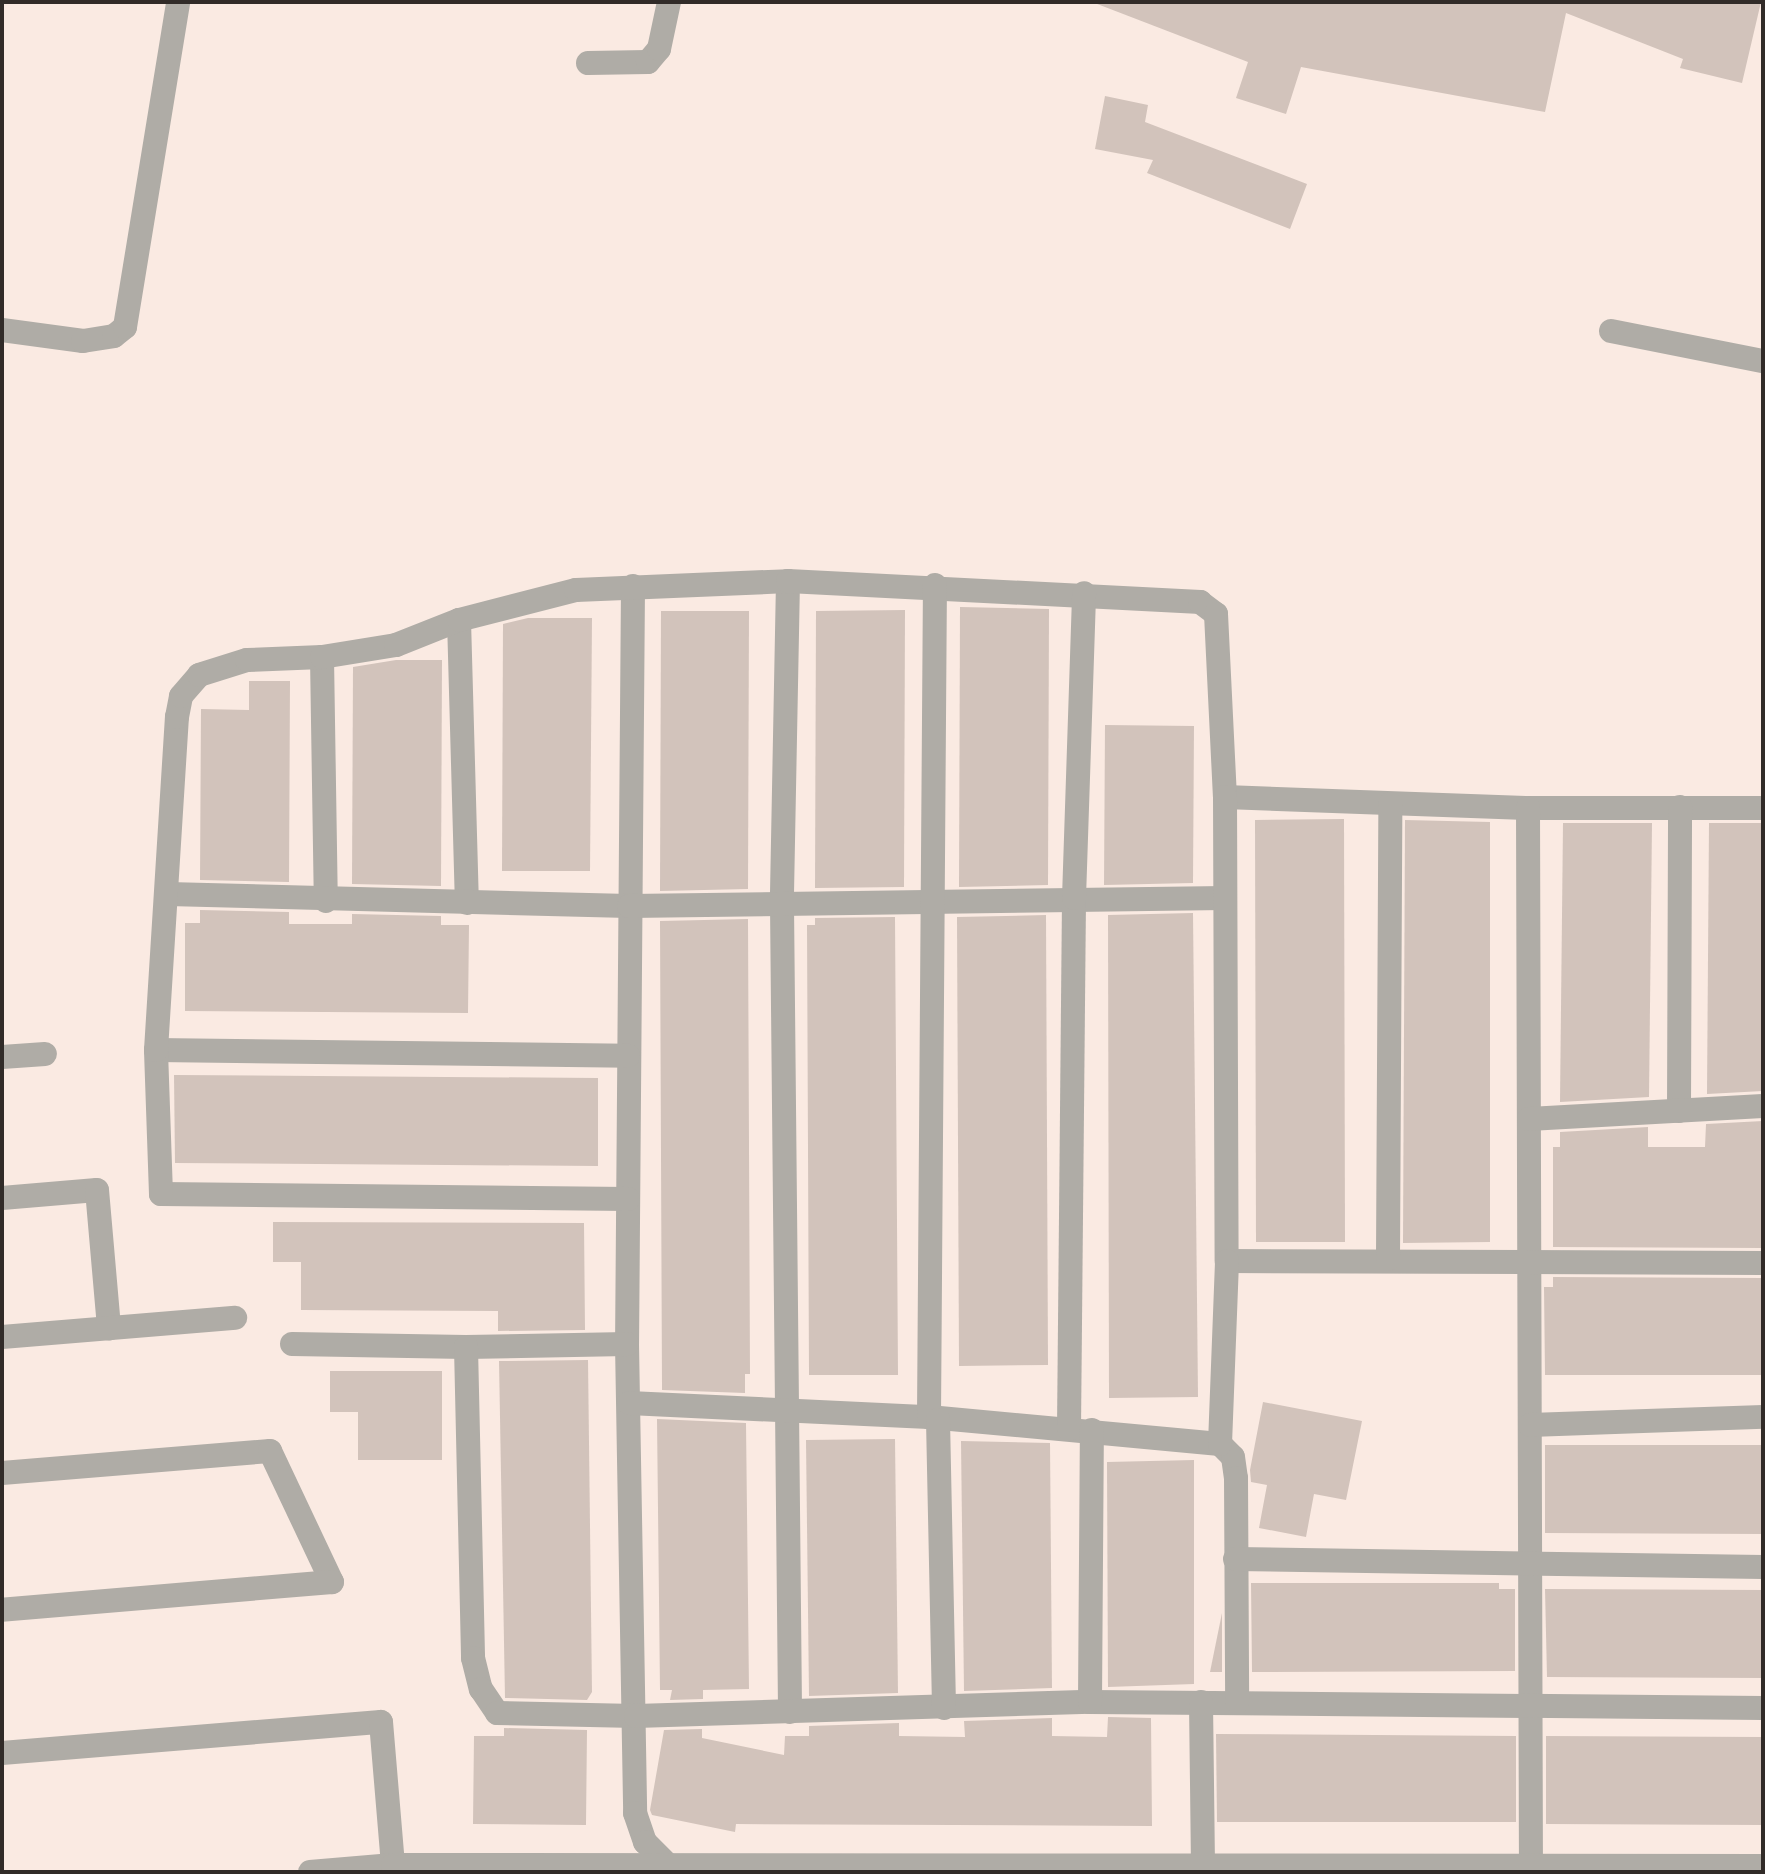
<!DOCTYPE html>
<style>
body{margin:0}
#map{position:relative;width:1765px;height:1874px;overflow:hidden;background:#faeae2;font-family:"Nunito Sans",sans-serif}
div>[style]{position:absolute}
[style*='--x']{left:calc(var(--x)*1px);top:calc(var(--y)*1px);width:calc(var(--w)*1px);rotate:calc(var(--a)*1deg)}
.building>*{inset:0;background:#d2c3bb}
.minor>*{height:24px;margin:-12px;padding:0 12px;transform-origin:12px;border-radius:12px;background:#afaca6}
span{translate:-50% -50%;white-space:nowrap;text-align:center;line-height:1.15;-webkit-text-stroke:7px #fff;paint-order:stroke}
.frame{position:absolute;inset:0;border:4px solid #312b28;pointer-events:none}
</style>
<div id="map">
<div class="building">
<div style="clip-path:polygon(1092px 2px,1761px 2px,1742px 83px,1680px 68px,1683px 59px,1566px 13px,1545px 112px,1301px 67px,1286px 114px,1236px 98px,1248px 62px)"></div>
<div style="clip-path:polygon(1105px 96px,1148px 105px,1145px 122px,1307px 184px,1290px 229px,1147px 173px,1153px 160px,1095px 149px)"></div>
<div style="clip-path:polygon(960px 607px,1049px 609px,1048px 885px,959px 887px)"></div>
<div style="clip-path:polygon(905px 610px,904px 887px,815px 888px,816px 611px)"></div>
<div style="clip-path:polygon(661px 611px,749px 611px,748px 889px,660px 891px)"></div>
<div style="clip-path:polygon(528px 618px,592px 618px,590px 871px,502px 871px,503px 624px)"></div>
<div style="clip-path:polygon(396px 660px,442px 660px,441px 886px,352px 884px,353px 667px)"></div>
<div style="clip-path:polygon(249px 681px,290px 681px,289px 882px,200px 880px,201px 709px,249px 710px)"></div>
<div style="clip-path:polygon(1105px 725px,1194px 726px,1193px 883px,1104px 885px)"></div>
<div style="clip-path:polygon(1344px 819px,1345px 1242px,1256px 1242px,1255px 820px)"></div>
<div style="clip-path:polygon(1405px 820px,1490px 822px,1490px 1242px,1403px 1243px)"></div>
<div style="clip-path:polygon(1563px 823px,1652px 823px,1649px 1097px,1560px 1102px)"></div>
<div style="clip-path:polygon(1709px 823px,1763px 823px,1763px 1091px,1707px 1094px)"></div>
<div style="clip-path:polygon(200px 910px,289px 912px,289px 924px,352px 924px,352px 914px,441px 916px,441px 925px,469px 925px,468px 1013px,185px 1011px,185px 923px,200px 923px)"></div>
<div style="clip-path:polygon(1193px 913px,1198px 1397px,1109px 1398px,1108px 915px)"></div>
<div style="clip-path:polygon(1046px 915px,1048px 1365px,959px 1366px,957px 917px)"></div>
<div style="clip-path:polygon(895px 917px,898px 1375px,809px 1375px,807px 925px,815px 925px,815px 918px)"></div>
<div style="clip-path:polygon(748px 919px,750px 1374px,745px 1374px,745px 1393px,662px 1390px,660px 921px)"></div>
<div style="clip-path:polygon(174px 1075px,598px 1078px,598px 1166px,175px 1163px)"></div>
<div style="clip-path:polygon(1763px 1121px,1762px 1248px,1553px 1247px,1553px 1147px,1560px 1147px,1560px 1132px,1648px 1127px,1648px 1147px,1705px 1147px,1706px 1124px)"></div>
<div style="clip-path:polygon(273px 1222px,584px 1223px,585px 1330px,498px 1331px,498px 1311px,301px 1310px,301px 1262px,273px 1262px)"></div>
<div style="clip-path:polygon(1553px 1277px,1762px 1278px,1762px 1375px,1545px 1375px,1544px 1287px,1553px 1287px)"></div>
<div style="clip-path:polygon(588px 1360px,592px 1692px,587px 1700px,505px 1698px,499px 1361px)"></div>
<div style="clip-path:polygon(330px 1371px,442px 1371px,442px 1460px,358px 1460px,358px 1412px,330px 1412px)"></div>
<div style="clip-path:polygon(1263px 1402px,1362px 1421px,1346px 1500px,1314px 1494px,1306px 1537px,1259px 1528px,1267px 1485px,1251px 1482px,1250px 1470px)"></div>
<div style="clip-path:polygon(657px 1419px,746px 1423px,749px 1689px,703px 1690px,703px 1699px,670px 1700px,672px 1690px,660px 1690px)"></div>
<div style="clip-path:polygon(895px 1439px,898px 1693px,809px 1696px,806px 1440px)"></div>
<div style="clip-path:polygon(961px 1441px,1050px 1443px,1052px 1688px,964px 1691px)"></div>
<div style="clip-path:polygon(1545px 1445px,1763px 1445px,1763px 1534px,1545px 1533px)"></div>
<div style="clip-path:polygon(1194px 1460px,1194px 1684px,1108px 1687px,1107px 1462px)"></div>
<div style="clip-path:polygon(1251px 1583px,1499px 1583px,1499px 1589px,1515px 1589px,1515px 1671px,1252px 1672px)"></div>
<div style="clip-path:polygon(1545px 1589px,1763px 1590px,1763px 1678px,1547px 1677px)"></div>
<div style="clip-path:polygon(1222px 1613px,1222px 1672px,1210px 1672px)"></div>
<div style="clip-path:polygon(1108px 1717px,1151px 1718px,1152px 1826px,736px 1824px,735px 1832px,652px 1815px,650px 1810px,664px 1730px,702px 1729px,702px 1738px,784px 1755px,785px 1736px,809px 1736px,809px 1726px,899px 1723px,899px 1736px,965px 1737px,964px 1721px,1052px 1718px,1052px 1736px,1107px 1737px)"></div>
<div style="clip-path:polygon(504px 1728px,587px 1730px,586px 1825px,473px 1824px,474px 1736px,504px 1736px)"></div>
<div style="clip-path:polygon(1216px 1734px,1516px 1736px,1516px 1822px,1217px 1822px)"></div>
<div style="clip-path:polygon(1546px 1736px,1763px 1737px,1763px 1825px,1546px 1824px)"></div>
</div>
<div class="minor">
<div style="--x:588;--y:63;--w:60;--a:-1"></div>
<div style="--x:648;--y:62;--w:17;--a:-50"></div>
<div style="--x:659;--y:49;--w:48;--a:-78"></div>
<div style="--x:2;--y:330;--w:82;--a:7.7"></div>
<div style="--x:83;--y:341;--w:31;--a:-9"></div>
<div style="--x:114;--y:336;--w:14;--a:-39"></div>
<div style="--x:125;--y:327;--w:329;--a:-80.7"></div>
<div style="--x:1611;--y:331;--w:155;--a:11.2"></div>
<div style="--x:788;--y:581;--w:324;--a:91.1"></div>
<div style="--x:782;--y:905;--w:807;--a:89.43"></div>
<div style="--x:633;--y:586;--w:758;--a:90.45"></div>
<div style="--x:627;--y:1344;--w:469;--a:89"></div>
<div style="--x:635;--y:1813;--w:31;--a:71"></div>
<div style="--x:645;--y:1842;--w:42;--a:45"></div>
<div style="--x:459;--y:620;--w:283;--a:88.4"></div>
<div style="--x:322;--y:657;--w:244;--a:89.1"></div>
<div style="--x:1225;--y:797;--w:303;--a:2.1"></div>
<div style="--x:1528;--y:808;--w:235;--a:0"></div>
<div style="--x:1528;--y:808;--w:1064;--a:89.84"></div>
<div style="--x:168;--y:894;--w:461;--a:1.5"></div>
<div style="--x:629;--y:906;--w:596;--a:-0.77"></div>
<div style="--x:156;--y:1050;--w:472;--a:0.7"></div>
<div style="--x:2;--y:1057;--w:43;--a:-4"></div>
<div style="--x:1679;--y:1111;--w:304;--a:-89.8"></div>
<div style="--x:1529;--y:1119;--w:234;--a:-3.2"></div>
<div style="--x:2;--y:1198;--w:95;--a:-4.8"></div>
<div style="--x:97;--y:1190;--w:139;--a:85"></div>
<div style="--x:628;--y:1199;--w:467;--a:-179.4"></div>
<div style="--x:161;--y:1194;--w:144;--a:-92"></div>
<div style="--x:156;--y:1050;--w:334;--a:-86.4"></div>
<div style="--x:177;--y:717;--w:21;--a:-79"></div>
<div style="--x:181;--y:696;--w:28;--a:-49"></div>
<div style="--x:199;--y:675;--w:50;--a:-17.4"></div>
<div style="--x:247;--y:660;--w:75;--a:-2.3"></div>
<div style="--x:322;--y:657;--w:75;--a:-9.2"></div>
<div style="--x:396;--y:645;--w:68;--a:-21.6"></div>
<div style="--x:459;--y:620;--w:121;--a:-14.4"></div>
<div style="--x:576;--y:590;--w:212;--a:-2.4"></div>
<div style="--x:788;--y:581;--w:413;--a:2.9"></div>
<div style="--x:1200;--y:602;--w:20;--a:37"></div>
<div style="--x:1216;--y:614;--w:183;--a:87.2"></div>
<div style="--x:1225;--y:797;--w:464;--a:89.8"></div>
<div style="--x:1227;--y:1261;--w:536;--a:0.21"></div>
<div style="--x:1388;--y:1259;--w:455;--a:-89.7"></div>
<div style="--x:2;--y:1337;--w:234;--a:-4.7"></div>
<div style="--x:292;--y:1344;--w:174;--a:1"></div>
<div style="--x:627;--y:1344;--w:161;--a:178.9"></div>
<div style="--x:466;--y:1347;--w:311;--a:88.7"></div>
<div style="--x:473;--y:1658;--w:32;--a:76"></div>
<div style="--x:481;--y:1689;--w:29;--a:56"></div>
<div style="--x:497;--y:1713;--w:139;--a:1.2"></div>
<div style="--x:636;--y:1716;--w:454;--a:-1.8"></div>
<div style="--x:1090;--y:1702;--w:673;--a:0.51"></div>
<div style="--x:629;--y:1403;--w:300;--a:2.7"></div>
<div style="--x:929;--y:1417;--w:292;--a:5.3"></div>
<div style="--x:1220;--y:1444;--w:18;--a:45"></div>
<div style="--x:1233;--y:1457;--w:21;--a:82"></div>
<div style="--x:1236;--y:1478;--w:224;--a:89.7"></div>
<div style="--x:929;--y:1417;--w:832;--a:-89.59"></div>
<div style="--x:938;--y:1420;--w:288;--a:88.8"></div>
<div style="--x:1530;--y:1425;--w:233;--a:-2"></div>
<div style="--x:1069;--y:1429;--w:531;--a:-89.46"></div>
<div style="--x:1074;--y:898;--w:305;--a:-88.1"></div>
<div style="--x:1220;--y:1444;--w:183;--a:-87.8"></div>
<div style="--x:2;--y:1473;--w:269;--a:-4.7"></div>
<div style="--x:270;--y:1451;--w:145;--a:64.7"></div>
<div style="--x:332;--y:1582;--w:331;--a:175.2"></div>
<div style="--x:1235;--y:1559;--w:528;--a:0.87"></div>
<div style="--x:1090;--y:1702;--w:272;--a:-89.6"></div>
<div style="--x:1201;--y:1702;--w:170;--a:89.3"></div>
<div style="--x:2;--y:1753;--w:380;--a:-4.7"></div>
<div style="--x:381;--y:1722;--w:144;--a:85.2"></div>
<div style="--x:310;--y:1872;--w:83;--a:-4.8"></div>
<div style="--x:393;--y:1865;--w:1370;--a:0.04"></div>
</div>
<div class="frame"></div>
</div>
